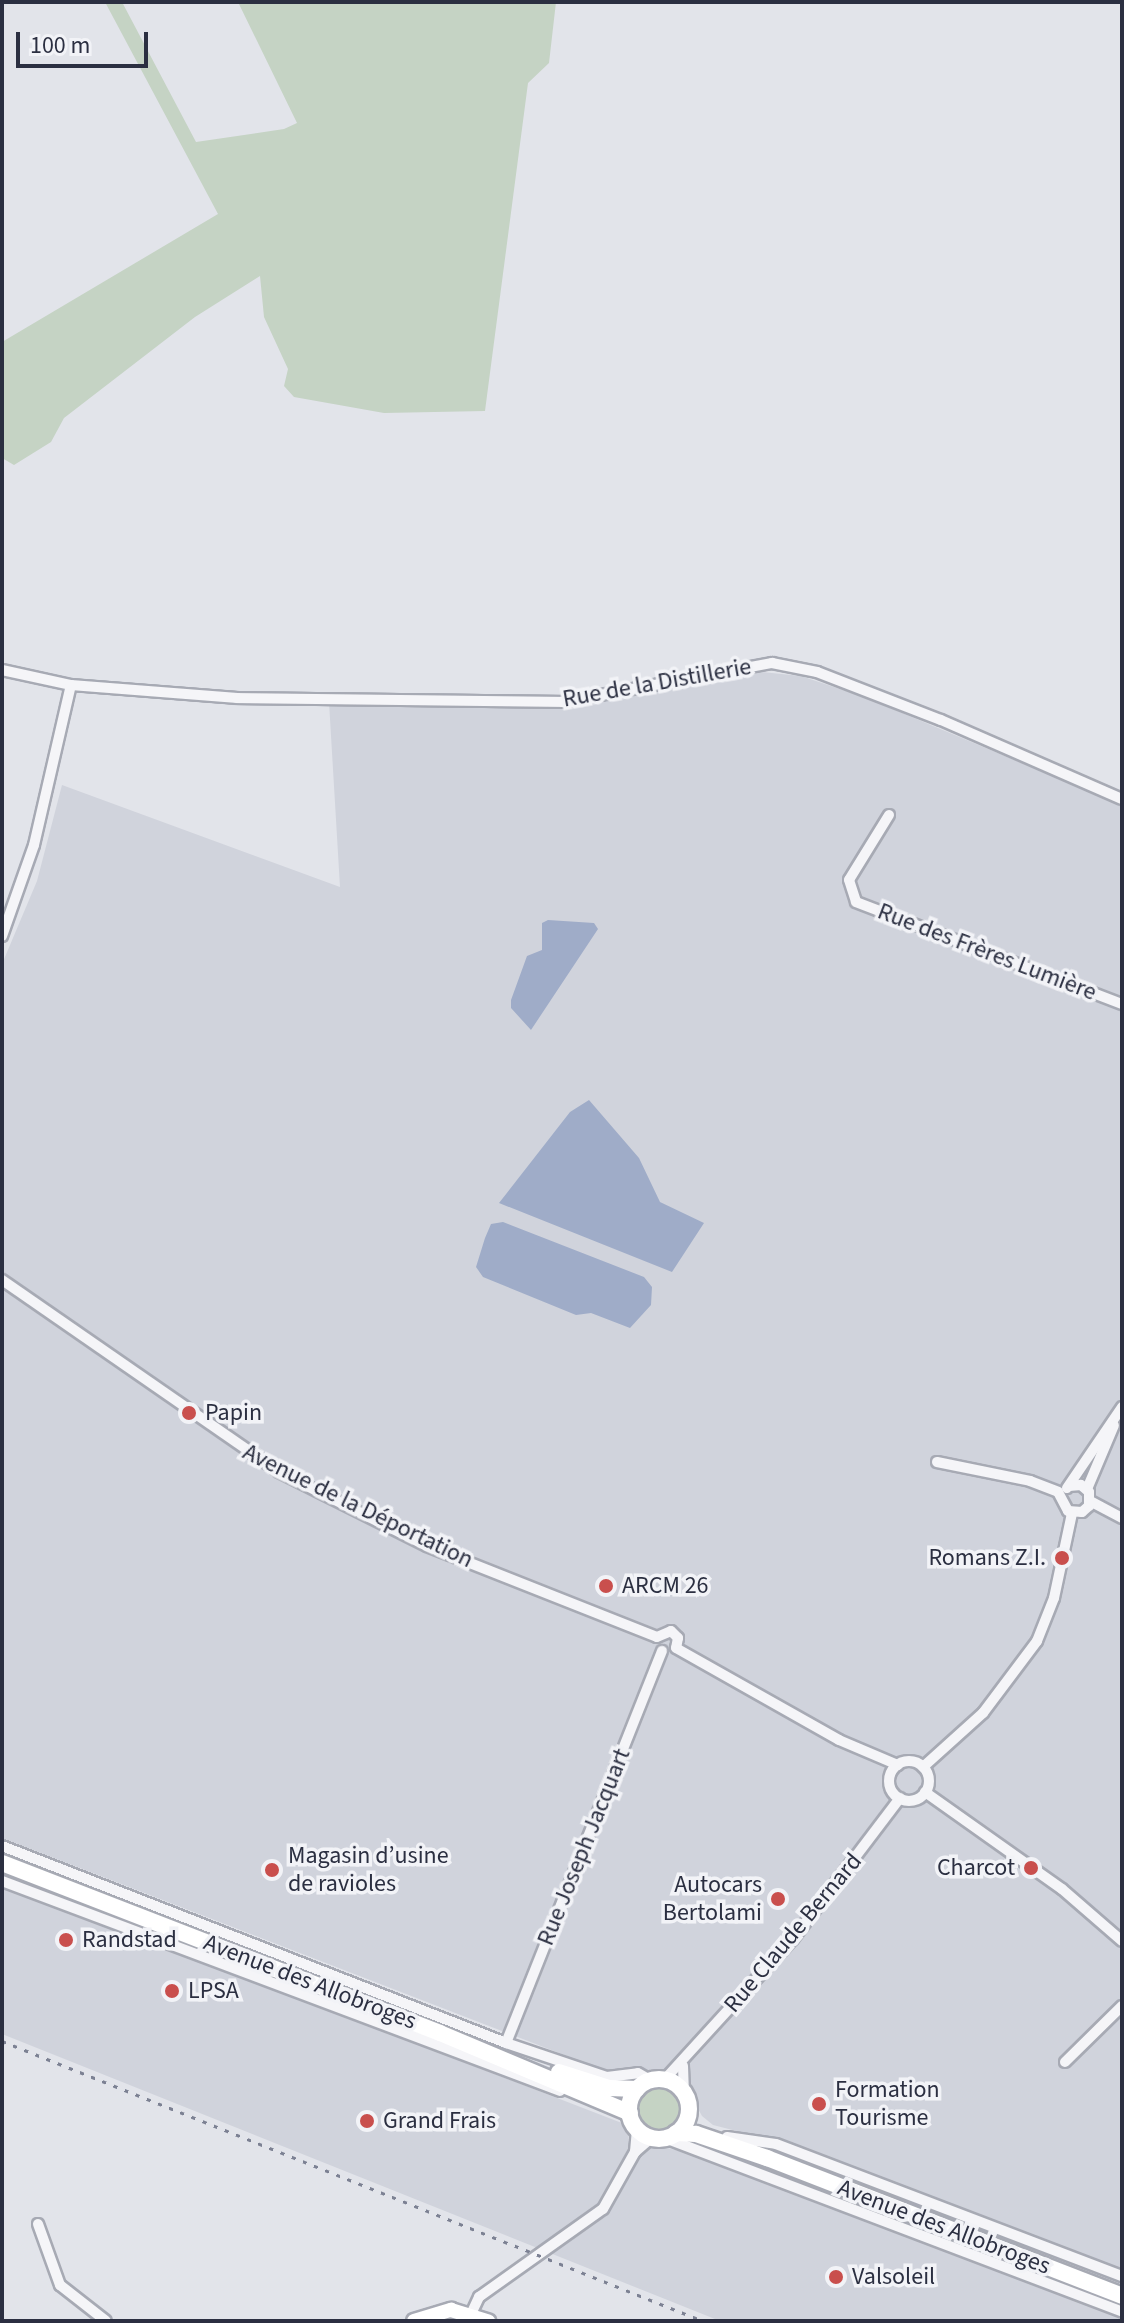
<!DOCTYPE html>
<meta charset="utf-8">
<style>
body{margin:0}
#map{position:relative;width:1124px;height:2323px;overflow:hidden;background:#e2e4ea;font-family:"Source Sans 3",sans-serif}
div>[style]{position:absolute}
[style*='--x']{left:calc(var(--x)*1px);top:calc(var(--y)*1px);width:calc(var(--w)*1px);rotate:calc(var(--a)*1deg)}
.built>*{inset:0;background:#d0d3dc}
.green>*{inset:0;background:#c5d3c4}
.round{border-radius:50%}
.water>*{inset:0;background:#9facc8}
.roads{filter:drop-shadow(2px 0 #a7aab4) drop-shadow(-2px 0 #a7aab4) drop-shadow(0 2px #a7aab4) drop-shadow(0 -2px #a7aab4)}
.street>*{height:10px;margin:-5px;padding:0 5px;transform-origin:5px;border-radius:5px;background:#f5f5f8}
.street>.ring{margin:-5px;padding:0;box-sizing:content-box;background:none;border:10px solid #f5f5f8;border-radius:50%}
.secondary>*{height:14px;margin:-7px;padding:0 7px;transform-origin:7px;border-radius:7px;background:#fff}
.primary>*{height:16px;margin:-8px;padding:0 8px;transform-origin:8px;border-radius:8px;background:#fff}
.primary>.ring{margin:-8px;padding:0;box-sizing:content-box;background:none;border:16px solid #fff;border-radius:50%}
.rail>*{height:3px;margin-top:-1.5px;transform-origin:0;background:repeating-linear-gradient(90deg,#7c8193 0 4px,transparent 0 12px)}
.dots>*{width:22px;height:22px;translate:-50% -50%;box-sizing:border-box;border:4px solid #f2f3f7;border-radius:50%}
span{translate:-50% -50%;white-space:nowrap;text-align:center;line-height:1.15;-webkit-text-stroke:7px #f2f3f7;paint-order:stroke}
.street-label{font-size:24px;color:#2b2f41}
.poi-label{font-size:24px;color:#2b2f41}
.left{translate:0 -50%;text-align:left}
.right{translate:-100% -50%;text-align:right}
.frame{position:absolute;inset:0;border:4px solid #2b2f41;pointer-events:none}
.scale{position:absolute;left:16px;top:32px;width:132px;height:36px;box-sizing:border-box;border:4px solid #2b2f41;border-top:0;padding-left:10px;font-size:24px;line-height:28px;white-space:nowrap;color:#2b2f41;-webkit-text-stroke:6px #f2f3f7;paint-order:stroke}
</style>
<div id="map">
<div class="built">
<div style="clip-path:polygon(751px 671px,801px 676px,864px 697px,1122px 805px,1122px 2273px,811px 2150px,713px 2125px,702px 2116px,684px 2083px,668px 2074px,616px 2075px,2px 1838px,2px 964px,37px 881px,62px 785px,340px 887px,329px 702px,537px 706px)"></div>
<div style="clip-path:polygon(2px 1884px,627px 2125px,630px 2147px,667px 2148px,714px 2159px,1122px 2315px,1122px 2321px,720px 2321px,2px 2034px)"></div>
</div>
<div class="green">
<div style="clip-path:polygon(105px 2px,122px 2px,196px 142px,284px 129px,297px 123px,238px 2px,556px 2px,549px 63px,528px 83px,485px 411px,384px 413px,294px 397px,284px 386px,288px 369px,264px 317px,260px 276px,195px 317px,64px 418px,51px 442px,14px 465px,2px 458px,2px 342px,218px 214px)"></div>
<div class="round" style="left:638px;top:2087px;width:44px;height:44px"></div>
</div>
<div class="water">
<div style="clip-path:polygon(548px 920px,594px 923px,598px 929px,531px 1030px,511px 1008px,511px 1000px,527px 956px,542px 950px,542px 923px)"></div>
<div style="clip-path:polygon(589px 1100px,639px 1158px,660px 1202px,704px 1223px,672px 1272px,499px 1203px,570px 1112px)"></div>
<div style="clip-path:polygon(503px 1222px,644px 1277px,652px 1287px,651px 1305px,630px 1328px,591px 1313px,576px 1315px,483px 1277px,476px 1267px,485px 1238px,491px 1224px)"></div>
</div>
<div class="roads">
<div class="street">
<div style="--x:2;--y:670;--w:71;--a:12.3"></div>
<div style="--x:71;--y:685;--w:167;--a:4.5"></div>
<div style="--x:237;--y:698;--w:326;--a:0.7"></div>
<div style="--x:563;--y:702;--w:213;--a:-10.6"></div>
<div style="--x:772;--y:663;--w:46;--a:11.3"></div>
<div style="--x:817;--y:672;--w:133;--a:21.2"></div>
<div style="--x:941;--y:720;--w:197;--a:23.6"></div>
<div style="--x:889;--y:815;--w:76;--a:121.6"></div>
<div style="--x:849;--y:880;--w:23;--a:72"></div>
<div style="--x:856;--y:902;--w:285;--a:21"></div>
<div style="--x:2;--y:936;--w:96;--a:-70.6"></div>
<div style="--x:34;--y:845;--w:164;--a:-77"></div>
<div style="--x:2;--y:1280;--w:337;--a:34.7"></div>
<div style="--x:279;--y:1472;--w:165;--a:26.6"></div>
<div style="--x:427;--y:1546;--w:247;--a:21.6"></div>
<div style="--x:937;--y:1462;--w:95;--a:11.5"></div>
<div style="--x:1030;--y:1481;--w:30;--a:21"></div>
<div style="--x:1058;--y:1492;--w:21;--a:62"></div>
<div style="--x:1068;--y:1511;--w:14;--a:4"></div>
<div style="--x:1082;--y:1512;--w:9;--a:-41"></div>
<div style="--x:1089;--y:1506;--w:14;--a:-90"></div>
<div style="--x:1089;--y:1492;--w:11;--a:-139"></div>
<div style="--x:1081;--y:1485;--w:12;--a:175"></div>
<div style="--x:1067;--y:1488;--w:98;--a:-55.8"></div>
<div style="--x:1087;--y:1489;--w:69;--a:-67.1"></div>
<div style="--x:1090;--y:1501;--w:36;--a:28"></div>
<div style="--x:657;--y:1637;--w:15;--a:-23"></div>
<div style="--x:671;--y:1631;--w:10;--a:45"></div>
<div style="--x:678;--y:1638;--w:10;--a:101"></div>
<div style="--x:676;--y:1648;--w:187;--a:29.4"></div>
<div style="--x:839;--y:1740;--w:64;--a:23"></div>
<div class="ring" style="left:889px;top:1761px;width:30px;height:30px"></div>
<div style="--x:923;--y:1767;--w:81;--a:-42"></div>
<div style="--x:983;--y:1713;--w:90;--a:-53.1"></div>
<div style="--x:1037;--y:1641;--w:46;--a:-68.4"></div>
<div style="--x:1054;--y:1598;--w:87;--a:-78"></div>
<div style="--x:925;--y:1792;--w:168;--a:35.3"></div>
<div style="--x:1062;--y:1889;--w:79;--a:40.9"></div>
<div style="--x:2;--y:1846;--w:541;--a:21.35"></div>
<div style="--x:506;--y:2043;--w:107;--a:18.6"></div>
<div style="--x:607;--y:2077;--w:31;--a:-7"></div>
<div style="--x:638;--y:2073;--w:14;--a:30"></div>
<div style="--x:2;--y:1881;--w:596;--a:20.62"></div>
<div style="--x:506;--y:2043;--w:422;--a:-68.3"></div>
<div style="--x:1065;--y:2062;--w:80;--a:-44.5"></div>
<div style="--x:683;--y:2066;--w:25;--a:88"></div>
<div style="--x:665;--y:2079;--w:190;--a:-47.6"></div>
<div style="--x:793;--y:1939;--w:177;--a:-52.8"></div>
<div style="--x:727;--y:2137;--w:49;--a:8.1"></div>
<div style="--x:776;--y:2144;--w:370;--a:20.9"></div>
<div style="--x:665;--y:2138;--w:489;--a:20.8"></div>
<div style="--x:635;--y:2152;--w:23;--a:-41"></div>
<div style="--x:38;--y:2224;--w:65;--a:70.2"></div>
<div style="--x:60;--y:2285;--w:58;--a:38"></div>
<div style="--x:472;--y:2312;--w:17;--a:-65"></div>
<div style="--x:479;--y:2297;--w:152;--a:-35.4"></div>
<div style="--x:603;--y:2209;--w:65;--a:-60.7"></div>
<div style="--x:635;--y:2152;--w:23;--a:-85"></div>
</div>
<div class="secondary">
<div style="--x:414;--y:2321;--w:39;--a:-17"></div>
<div style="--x:451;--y:2310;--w:39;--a:17"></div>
</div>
<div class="primary">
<div style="--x:2;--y:1863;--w:470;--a:21.2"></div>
<div style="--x:440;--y:2033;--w:206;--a:22.8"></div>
<div style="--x:559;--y:2072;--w:52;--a:17.7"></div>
<div style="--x:609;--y:2088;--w:28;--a:2"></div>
<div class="ring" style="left:629px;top:2079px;width:44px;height:44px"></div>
<div style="--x:676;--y:2133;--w:20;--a:3"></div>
<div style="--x:696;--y:2134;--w:75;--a:18.7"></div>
<div style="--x:767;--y:2158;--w:381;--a:21.2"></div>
</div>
</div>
<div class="rail">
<div style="--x:2;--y:2041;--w:755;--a:21.77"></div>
</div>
<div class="dots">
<div style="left:189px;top:1413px;background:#c94f4d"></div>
<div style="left:1062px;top:1558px;background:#c94f4d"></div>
<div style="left:606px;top:1586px;background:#c94f4d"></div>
<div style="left:1031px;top:1868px;background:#c94f4d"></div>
<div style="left:272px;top:1870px;background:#c94f4d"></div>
<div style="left:778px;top:1899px;background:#c94f4d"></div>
<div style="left:66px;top:1940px;background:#c94f4d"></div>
<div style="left:172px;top:1991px;background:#c94f4d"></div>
<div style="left:819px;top:2104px;background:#c94f4d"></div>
<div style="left:367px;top:2121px;background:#c94f4d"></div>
<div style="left:836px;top:2277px;background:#c94f4d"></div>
</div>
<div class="street-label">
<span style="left:657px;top:683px;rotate:-10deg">Rue de la Distillerie</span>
<span style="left:987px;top:952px;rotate:21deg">Rue des Frères Lumière</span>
<span style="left:358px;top:1506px;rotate:26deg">Avenue de la Déportation</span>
<span style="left:584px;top:1847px;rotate:-68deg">Rue Joseph Jacquart</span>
<span style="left:793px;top:1933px;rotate:-50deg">Rue Claude Bernard</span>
<span style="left:310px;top:1982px;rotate:21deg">Avenue des Allobroges</span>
<span style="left:944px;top:2227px;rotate:21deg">Avenue des Allobroges</span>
</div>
<div class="poi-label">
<span class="left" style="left:205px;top:1413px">Papin</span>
<span class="right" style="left:1046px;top:1558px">Romans Z.I.</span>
<span class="left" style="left:622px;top:1586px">ARCM 26</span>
<span class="left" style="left:288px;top:1870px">Magasin d’usine<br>de ravioles</span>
<span class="right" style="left:1015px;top:1868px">Charcot</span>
<span class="right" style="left:762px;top:1899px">Autocars<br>Bertolami</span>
<span class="left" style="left:82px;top:1940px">Randstad</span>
<span class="left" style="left:188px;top:1991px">LPSA</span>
<span class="left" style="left:835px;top:2104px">Formation<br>Tourisme</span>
<span class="left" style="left:383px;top:2121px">Grand Frais</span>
<span class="left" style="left:852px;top:2277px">Valsoleil</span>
</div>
<div class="frame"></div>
<div class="scale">100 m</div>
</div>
